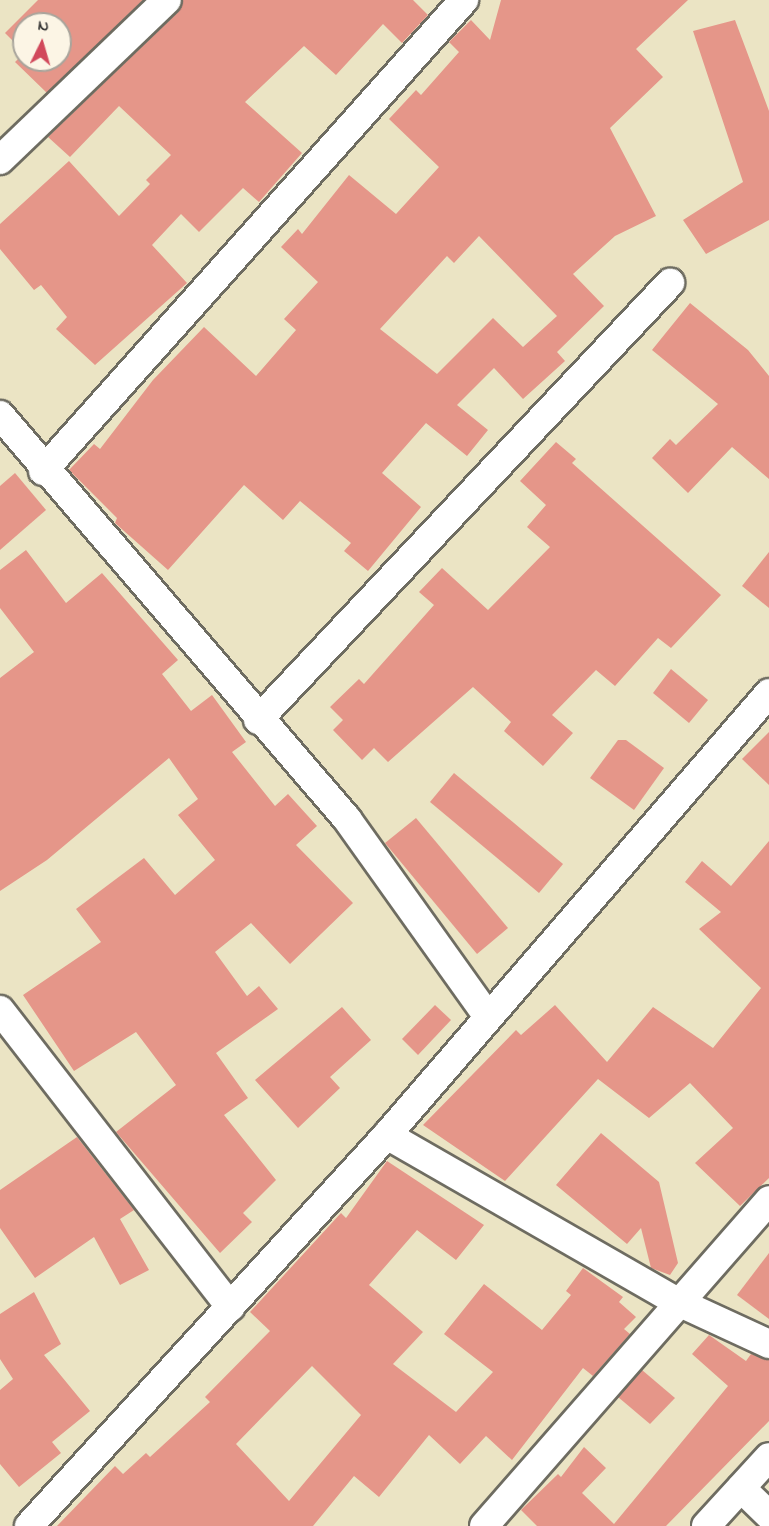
<!DOCTYPE html>
<style>
body{margin:0}
#map{position:relative;width:769px;height:1526px;overflow:hidden;background:#ebe4c4;font-family:"Indie Flower",sans-serif}
div>[style]{position:absolute}
[style*='--x']{left:calc(var(--x)*1px);top:calc(var(--y)*1px);width:calc(var(--w)*1px);rotate:calc(var(--a)*1deg)}
.building>*{inset:0;background:#e59689}
.roads{filter:drop-shadow(2px 0 #6e6c61) drop-shadow(-2px 0 #6e6c61) drop-shadow(0 2px #6e6c61) drop-shadow(0 -2px #6e6c61)}
.street>*{height:28px;margin:-14px;padding:0 14px;transform-origin:14px;border-radius:14px;background:#fff}
span{translate:-50% -50%;white-space:nowrap;text-align:center;line-height:1.15;-webkit-text-stroke:6px #fcf5e5;paint-order:stroke}
.north{position:absolute;left:12px;top:12px;width:60px;height:60px;box-sizing:border-box;background:#fcf5e5;border:2px solid #a8a49b;border-radius:50%;rotate:5deg;font-size:16px;font-weight:700;line-height:24px;text-align:center;color:#2b2b2b}
.north::after{content:'';display:block;margin:auto;width:21px;height:27px;background:#d1495b;clip-path:polygon(50% 0,100% 100%,50% 72%,0 100%)}
</style>
<div id="map">
<div class="building">
<div style="clip-path:polygon(38px 0,143px 0,47px 93px,15px 62px,24px 53px,24px 60px,60px 60px,60px 24px,24px 24px,24px 52px,5px 33px)"></div>
<div style="clip-path:polygon(183px 0,413px 0,428px 15px,402px 43px,383px 24px,336px 75px,304px 46px,245px 102px,302px 153px,259px 202px,243px 188px,199px 232px,181px 214px,152px 245px,187px 283px,95px 365px,56px 329px,67px 317px,41px 285px,34px 290px,0 249px,0 224px,69px 161px,119px 216px,150px 184px,146px 180px,171px 155px,119px 106px,70px 157px,48px 137px,178px 12px)"></div>
<div style="clip-path:polygon(evenodd,501px 0,688px 0,636px 49px,663px 77px,610px 128px,656px 216px,615px 236px,573px 274px,604px 306px,557px 352px,565px 361px,523px 399px,494px 368px,457px 405px,488px 430px,467px 456px,426px 423px,382px 473px,421px 507px,368px 571px,344px 551px,351px 543px,300px 501px,283px 520px,244px 485px,168px 570px,115px 523px,117px 518px,69px 470px,94px 444px,100px 449px,153px 380px,204px 327px,256px 376px,296px 330px,284px 319px,318px 282px,281px 247px,298px 229px,302px 234px,349px 175px,396px 214px,439px 167px,389px 119px,416px 90px,421px 95px,459px 52px,449px 42px,471px 20px,490px 40px,501px 0,479px 236px,557px 316px,523px 347px,493px 318px,437px 374px,380px 329px,447px 256px,454px 263px,479px 236px)"></div>
<div style="clip-path:polygon(735px 20px,769px 111px,769px 220px,706px 254px,683px 220px,743px 182px,693px 31px)"></div>
<div style="clip-path:polygon(690px 303px,748px 350px,769px 376px,769px 479px,732px 447px,688px 493px,652px 458px,670px 439px,676px 445px,718px 404px,652px 350px)"></div>
<div style="clip-path:polygon(556px 442px,576px 459px,572px 463px,721px 595px,671px 648px,658px 638px,615px 686px,596px 670px,552px 715px,573px 733px,543px 766px,504px 731px,511px 722px,473px 687px,388px 762px,374px 748px,362px 760px,333px 730px,343px 720px,330px 707px,359px 679px,364px 684px,434px 605px,419px 592px,442px 568px,488px 610px,550px 547px,527px 527px,546px 505px,520px 481px)"></div>
<div style="clip-path:polygon(15px 473px,46px 510px,0 550px,0 486px)"></div>
<div style="clip-path:polygon(26px 550px,66px 603px,102px 573px,178px 660px,162px 674px,191px 711px,212px 695px,246px 742px,232px 752px,275px 806px,288px 794px,317px 826px,296px 845px,353px 903px,290px 964px,251px 923px,215px 952px,247px 996px,259px 986px,278px 1009px,216px 1053px,248px 1098px,224px 1115px,276px 1180px,243px 1213px,252px 1222px,220px 1253px,116px 1132px,176px 1085px,136px 1032px,74px 1071px,23px 995px,101px 942px,76px 909px,144px 858px,175px 895px,215px 860px,178px 815px,198px 799px,169px 758px,47px 860px,0 891px,0 678px,34px 652px,0 608px,0 570px)"></div>
<div style="clip-path:polygon(769px 552px,769px 608px,742px 586px)"></div>
<div style="clip-path:polygon(671px 669px,708px 700px,689px 723px,653px 693px)"></div>
<div style="clip-path:polygon(769px 732px,769px 785px,742px 759px)"></div>
<div style="clip-path:polygon(618px 740px,626px 740px,664px 768px,634px 810px,590px 778px)"></div>
<div style="clip-path:polygon(454px 773px,563px 864px,539px 893px,430px 802px)"></div>
<div style="clip-path:polygon(416px 818px,508px 928px,477px 954px,385px 843px)"></div>
<div style="clip-path:polygon(769px 841px,769px 1178px,740px 1206px,695px 1163px,733px 1128px,690px 1083px,649px 1118px,598px 1079px,505px 1181px,423px 1125px,516px 1030px,521px 1035px,555px 1005px,607px 1062px,653px 1007px,713px 1048px,761px 988px,699px 929px,721px 912px,685px 882px,702px 861px,731px 886px)"></div>
<div style="clip-path:polygon(435px 1005px,451px 1020px,418px 1055px,402px 1039px)"></div>
<div style="clip-path:polygon(342px 1007px,371px 1040px,330px 1077px,340px 1088px,298px 1128px,255px 1080px)"></div>
<div style="clip-path:polygon(601px 1133px,659px 1182px,678px 1263px,670px 1275px,651px 1268px,641px 1228px,627px 1244px,556px 1185px)"></div>
<div style="clip-path:polygon(77px 1137px,134px 1210px,120px 1219px,149px 1270px,120px 1285px,94px 1237px,35px 1278px,0 1228px,0 1190px)"></div>
<div style="clip-path:polygon(evenodd,387px 1161px,484px 1225px,456px 1260px,417px 1230px,369px 1285px,423px 1332px,393px 1364px,456px 1412px,493px 1372px,444px 1334px,484px 1284px,542px 1330px,571px 1295px,566px 1291px,583px 1268px,623px 1297px,619px 1302px,636px 1317px,624px 1329px,630px 1334px,593px 1376px,583px 1368px,512px 1460px,486px 1436px,460px 1464px,429px 1435px,379px 1497px,354px 1476px,313px 1526px,57px 1526px,115px 1466px,123px 1474px,146px 1453px,150px 1457px,210px 1402px,205px 1397px,270px 1331px,250px 1312px,341px 1213px,346px 1218px,387px 1161px,312px 1366px,361px 1415px,289px 1501px,236px 1444px,312px 1366px)"></div>
<div style="clip-path:polygon(769px 1253px,769px 1319px,737px 1295px)"></div>
<div style="clip-path:polygon(34px 1292px,61px 1344px,44px 1355px,90px 1411px,52px 1442px,61px 1453px,19px 1487px,0 1464px,0 1390px,13px 1379px,0 1359px,0 1314px)"></div>
<div style="clip-path:polygon(709px 1335px,746px 1361px,751px 1354px,769px 1360px,769px 1421px,666px 1526px,537px 1526px,521px 1510px,558px 1474px,561px 1477px,584px 1447px,606px 1468px,582px 1493px,614px 1524px,728px 1386px,692px 1354px)"></div>
<div style="clip-path:polygon(642px 1370px,675px 1398px,650px 1424px,618px 1397px)"></div>
</div>
<div class="roads">
<div class="street">
<div style="--x:0;--y:160;--w:231;--a:-43.8"></div>
<div style="--x:0;--y:415;--w:533;--a:49.34"></div>
<div style="--x:347;--y:819;--w:241;--a:54.5"></div>
<div style="--x:43;--y:471;--w:632;--a:-48.21"></div>
<div style="--x:258;--y:720;--w:601;--a:-46.69"></div>
<div style="--x:0;--y:1010;--w:376;--a:52.2"></div>
<div style="--x:387;--y:1135;--w:336;--a:29.9"></div>
<div style="--x:678;--y:1302;--w:100;--a:24.8"></div>
<div style="--x:741;--y:1488;--w:39;--a:44"></div>
<div style="--x:29;--y:1526;--w:530;--a:-47.52"></div>
<div style="--x:387;--y:1135;--w:584;--a:-49.16"></div>
<div style="--x:484;--y:1526;--w:433;--a:-48.8"></div>
<div style="--x:706;--y:1526;--w:93;--a:-47.6"></div>
</div>
</div>
<div class="north">N</div>
</div>
